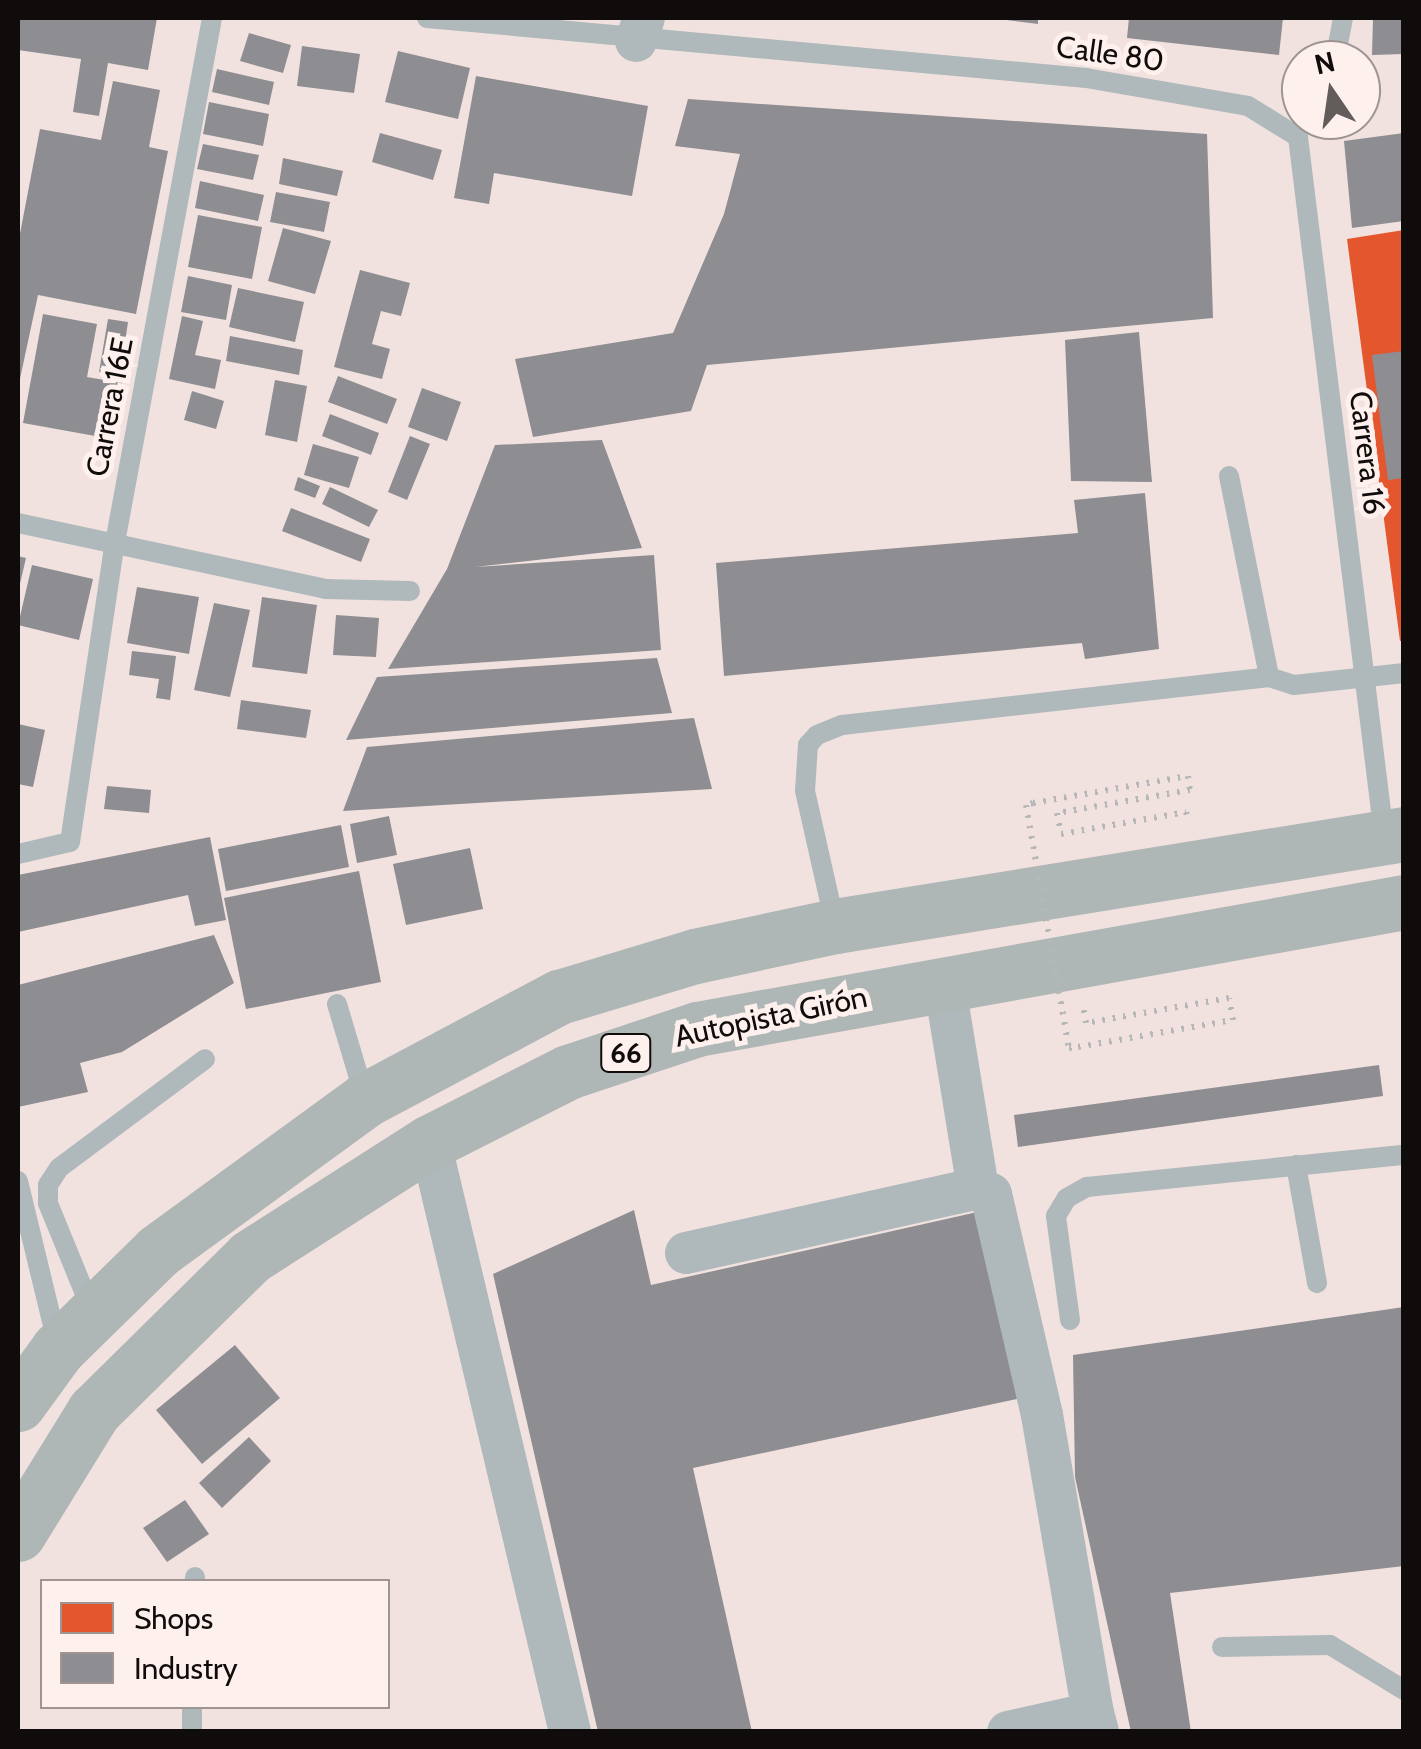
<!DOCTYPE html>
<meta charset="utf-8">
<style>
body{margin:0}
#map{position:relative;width:1421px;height:1749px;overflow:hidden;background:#faf2f0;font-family:Cabin,sans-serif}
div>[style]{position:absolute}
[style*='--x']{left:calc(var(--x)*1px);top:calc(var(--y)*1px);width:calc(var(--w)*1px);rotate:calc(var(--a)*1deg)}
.built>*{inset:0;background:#f2e2df}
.shops>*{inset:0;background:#e4572e}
.industry>*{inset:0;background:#8d8d92}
.path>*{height:6px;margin-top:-3px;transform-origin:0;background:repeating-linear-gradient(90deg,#b5b7b9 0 2.5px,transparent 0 10.5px)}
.lane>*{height:20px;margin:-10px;padding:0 10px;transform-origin:10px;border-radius:10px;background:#afb9bb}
.street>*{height:42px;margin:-21px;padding:0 21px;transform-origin:21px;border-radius:21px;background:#afb9bb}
.highway>*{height:55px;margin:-27.5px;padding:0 27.5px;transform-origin:27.5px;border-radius:27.5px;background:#aeb6b6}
.path-bridge>*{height:6px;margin-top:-3px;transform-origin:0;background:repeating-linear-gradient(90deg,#b5b7b9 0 2.5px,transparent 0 10.5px)}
span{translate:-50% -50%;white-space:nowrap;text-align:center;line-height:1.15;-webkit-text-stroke:10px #fdf0ed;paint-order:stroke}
.shield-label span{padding:2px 8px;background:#fdf0ed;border:2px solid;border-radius:8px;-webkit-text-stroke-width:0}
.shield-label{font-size:28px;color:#100c0b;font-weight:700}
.street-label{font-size:30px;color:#100c0b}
.frame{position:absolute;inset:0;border:20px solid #100c0b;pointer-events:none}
.legend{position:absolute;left:40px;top:1579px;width:350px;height:130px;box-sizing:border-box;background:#fdf0ed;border:2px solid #9e9593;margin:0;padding:12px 18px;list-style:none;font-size:30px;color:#100c0b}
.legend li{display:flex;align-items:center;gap:20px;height:50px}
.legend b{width:50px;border:2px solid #9e9593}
.north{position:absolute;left:1281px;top:40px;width:100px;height:100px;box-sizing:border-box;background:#fdf0ed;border:2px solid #9e9593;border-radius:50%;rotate:347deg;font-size:28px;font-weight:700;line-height:40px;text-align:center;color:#100c0b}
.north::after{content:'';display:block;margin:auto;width:35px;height:45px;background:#625c5b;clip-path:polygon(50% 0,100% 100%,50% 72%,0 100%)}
</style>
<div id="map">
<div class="built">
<div style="clip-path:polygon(evenodd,18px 18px,1403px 18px,1403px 1731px,18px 1731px,18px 18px,1301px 60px,1361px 60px,1361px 120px,1301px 120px,1301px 60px,18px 18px,42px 1582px,388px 1582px,388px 1706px,42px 1706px,42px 1582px)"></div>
</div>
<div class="shops">
<div style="clip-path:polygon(1404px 230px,1404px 641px,1400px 641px,1347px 239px)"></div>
</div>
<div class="industry">
<div style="clip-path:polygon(18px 18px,157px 18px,148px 70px,108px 63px,99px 116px,73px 112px,81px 59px,18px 50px)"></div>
<div style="clip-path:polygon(992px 18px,1038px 18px,1038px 24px)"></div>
<div style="clip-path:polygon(1129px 18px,1283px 18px,1279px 55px,1127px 38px)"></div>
<div style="clip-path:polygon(1373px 18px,1404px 18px,1404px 54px,1372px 55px)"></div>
<div style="clip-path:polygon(249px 33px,291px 45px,283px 73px,240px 61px)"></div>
<div style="clip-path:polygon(302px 46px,360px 54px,354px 93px,297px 86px)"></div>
<div style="clip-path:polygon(398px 51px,470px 68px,458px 119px,385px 102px)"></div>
<div style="clip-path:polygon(217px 69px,274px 82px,269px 105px,212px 92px)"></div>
<div style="clip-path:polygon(476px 76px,648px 106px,632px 196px,494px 173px,489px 204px,454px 198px)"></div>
<div style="clip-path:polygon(113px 81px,160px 90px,149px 147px,168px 151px,136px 314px,38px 295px,18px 388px,18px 244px,40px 129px,101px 140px)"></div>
<div style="clip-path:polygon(688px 99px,1207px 134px,1213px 318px,707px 365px,691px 411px,533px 437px,515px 359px,673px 333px,724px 214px,740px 154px,675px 146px)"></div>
<div style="clip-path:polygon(209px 102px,269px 114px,263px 146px,203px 134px)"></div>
<div style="clip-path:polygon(380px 133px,442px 150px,433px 180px,372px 162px)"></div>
<div style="clip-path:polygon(1404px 133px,1404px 221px,1352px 228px,1344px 141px)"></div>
<div style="clip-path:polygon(203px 144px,259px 155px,253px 180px,197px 169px)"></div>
<div style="clip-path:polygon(283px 158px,343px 171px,337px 196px,279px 184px)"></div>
<div style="clip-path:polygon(200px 181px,264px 195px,258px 221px,195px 208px)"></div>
<div style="clip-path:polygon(276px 192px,330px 202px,324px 232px,270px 222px)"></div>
<div style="clip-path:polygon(198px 215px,262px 227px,252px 279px,188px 267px)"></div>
<div style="clip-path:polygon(283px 228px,331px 241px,315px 294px,268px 281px)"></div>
<div style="clip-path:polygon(360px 270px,410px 283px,401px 316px,381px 311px,372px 344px,390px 349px,382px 379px,334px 367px)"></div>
<div style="clip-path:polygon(188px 276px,232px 285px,226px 320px,181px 312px)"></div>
<div style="clip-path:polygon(238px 288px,304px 302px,295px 342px,229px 327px)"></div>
<div style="clip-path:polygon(43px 314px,97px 324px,87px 377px,122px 383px,112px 439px,23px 423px)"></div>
<div style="clip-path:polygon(182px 316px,203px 321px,195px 355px,221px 360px,215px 389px,169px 379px)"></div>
<div style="clip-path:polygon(108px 319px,128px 322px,120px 376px,99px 372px)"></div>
<div style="clip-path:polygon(1139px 332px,1152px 482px,1071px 481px,1065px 340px)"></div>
<div style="clip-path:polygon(230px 336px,303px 350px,299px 375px,226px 361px)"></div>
<div style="clip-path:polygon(1404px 351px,1404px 478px,1388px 480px,1372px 355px)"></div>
<div style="clip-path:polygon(338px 376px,397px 399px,387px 424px,328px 402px)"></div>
<div style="clip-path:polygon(275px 380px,307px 386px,297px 442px,265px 435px)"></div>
<div style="clip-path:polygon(422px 388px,461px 402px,447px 441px,408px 427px)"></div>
<div style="clip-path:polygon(192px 391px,224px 401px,216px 429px,184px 420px)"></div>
<div style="clip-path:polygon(330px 414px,379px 433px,371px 455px,322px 436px)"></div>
<div style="clip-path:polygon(410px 436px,430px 444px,407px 500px,388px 492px)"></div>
<div style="clip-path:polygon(602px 440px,642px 548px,475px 567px,654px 555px,661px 650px,388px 669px,447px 569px,495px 445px)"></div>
<div style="clip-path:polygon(313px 444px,359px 457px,349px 488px,304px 475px)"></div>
<div style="clip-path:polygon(298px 477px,320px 486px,315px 498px,294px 490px)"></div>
<div style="clip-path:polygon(330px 487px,378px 510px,369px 527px,322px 504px)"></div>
<div style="clip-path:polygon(1145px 493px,1159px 649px,1085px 659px,1082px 643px,724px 676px,716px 563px,1078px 533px,1074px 500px)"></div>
<div style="clip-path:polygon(291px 508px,370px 539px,361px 562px,282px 531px)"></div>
<div style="clip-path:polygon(18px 556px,26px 558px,19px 588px,18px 588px)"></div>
<div style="clip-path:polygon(32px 565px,93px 579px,79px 640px,18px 625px)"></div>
<div style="clip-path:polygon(137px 587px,199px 597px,189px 654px,127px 643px)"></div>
<div style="clip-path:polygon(262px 597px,317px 605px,307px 674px,252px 667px)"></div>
<div style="clip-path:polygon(214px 603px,250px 610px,230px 697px,194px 690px)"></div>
<div style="clip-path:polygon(336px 615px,379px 618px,376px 657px,333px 655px)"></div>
<div style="clip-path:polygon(132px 651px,176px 656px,170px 700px,156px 698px,159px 679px,129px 675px)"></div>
<div style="clip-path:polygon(657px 658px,672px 713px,346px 740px,377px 677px)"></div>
<div style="clip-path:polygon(241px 700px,311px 710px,306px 738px,237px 729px)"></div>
<div style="clip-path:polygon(694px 718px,712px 789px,343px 811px,367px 747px)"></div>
<div style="clip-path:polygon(18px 724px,45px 730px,33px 787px,18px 784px)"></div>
<div style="clip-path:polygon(107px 786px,151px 790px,149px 813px,104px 809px)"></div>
<div style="clip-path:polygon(389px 816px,397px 855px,357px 863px,350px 824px)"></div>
<div style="clip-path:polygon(341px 825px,349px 867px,226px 891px,218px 849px)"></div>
<div style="clip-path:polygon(210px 837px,226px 920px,195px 926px,188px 895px,18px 932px,18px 875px)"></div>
<div style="clip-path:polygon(470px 848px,483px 909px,406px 925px,393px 864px)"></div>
<div style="clip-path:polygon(359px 871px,381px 982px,246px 1009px,224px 898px)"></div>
<div style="clip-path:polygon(214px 935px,234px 983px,122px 1052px,80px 1063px,88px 1092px,18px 1107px,18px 985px)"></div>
<div style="clip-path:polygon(1379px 1065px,1383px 1096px,1018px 1147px,1014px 1115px)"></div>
<div style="clip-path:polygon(634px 1210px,651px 1285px,982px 1211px,1026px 1397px,693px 1468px,752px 1732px,598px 1732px,493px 1274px)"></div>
<div style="clip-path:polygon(1404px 1307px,1404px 1566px,1170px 1593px,1191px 1732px,1131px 1732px,1075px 1477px,1073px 1355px)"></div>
<div style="clip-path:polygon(235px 1345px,280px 1398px,202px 1464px,156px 1410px)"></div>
<div style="clip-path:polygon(249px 1437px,271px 1461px,222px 1508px,199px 1483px)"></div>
<div style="clip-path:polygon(185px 1500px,209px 1534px,167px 1562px,143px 1528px)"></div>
</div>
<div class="path">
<div style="--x:1033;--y:803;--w:157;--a:-9.9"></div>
<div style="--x:1188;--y:776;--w:14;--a:82"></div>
<div style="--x:1190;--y:790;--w:135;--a:170.2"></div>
<div style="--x:1057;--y:813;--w:21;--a:79"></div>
<div style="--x:1061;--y:834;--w:127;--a:-10"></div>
<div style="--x:1186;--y:812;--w:9;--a:77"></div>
<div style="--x:1078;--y:1047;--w:157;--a:-9.9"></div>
<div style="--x:1233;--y:1020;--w:22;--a:-100"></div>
<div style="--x:1229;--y:998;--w:145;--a:170.1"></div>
<div style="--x:1086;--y:1023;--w:17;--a:-100"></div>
</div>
<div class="lane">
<div style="--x:427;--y:18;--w:662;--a:5.2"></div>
<div style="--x:1086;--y:78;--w:164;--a:9.8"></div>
<div style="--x:1248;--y:106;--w:59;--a:31.8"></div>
<div style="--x:1335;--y:60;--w:43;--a:-79.2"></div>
<div style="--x:1298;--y:137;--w:703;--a:82.98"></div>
<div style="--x:1229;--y:476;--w:205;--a:78.7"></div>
<div style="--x:18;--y:523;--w:314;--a:12.1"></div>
<div style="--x:325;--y:589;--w:85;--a:1.3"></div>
<div style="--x:18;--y:854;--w:53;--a:-13"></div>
<div style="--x:70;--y:842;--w:297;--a:-81.5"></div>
<div style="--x:114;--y:548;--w:539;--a:-79.52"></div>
<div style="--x:835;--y:924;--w:136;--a:-102.7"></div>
<div style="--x:805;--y:791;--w:46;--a:-86.3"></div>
<div style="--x:808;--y:745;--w:13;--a:-48"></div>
<div style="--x:817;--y:735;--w:27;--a:-22"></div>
<div style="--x:842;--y:725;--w:430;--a:-6.4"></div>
<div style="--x:1269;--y:677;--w:26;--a:18"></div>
<div style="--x:1294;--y:685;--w:111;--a:-6.2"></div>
<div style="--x:337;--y:1004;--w:98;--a:73.4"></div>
<div style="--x:1296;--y:1165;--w:120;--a:79.9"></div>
<div style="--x:18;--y:1181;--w:166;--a:76.4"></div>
<div style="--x:92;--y:1311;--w:117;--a:-112.2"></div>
<div style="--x:48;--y:1203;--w:18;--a:-90"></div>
<div style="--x:48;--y:1185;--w:20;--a:-57"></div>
<div style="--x:59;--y:1168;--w:182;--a:-36.7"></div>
<div style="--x:1070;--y:1320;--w:105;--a:-97.7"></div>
<div style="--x:1056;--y:1216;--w:21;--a:-59"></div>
<div style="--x:1067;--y:1198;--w:23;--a:-29"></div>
<div style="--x:1087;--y:1187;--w:319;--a:-5.8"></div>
<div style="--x:195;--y:1582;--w:5;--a:-90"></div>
<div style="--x:1222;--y:1647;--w:108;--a:-1.1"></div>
<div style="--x:1330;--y:1645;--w:87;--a:31.3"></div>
<div style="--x:192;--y:1732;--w:26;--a:-90"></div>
</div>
<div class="street">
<div style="--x:636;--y:41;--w:24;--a:-71"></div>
<div style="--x:944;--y:981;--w:210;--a:80.7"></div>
<div style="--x:430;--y:1142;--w:606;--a:76.65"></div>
<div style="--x:686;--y:1253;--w:299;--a:-12.5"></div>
<div style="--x:978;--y:1188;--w:14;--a:25"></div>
<div style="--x:991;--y:1194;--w:227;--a:77"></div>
<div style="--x:1042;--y:1415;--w:302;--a:80.3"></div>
<div style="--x:1008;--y:1732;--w:87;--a:-12.6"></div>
<div style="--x:1093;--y:1713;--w:20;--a:75"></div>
</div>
<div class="highway">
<div style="--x:18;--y:1404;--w:68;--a:-54"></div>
<div style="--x:58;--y:1349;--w:140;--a:-44.4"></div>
<div style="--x:158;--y:1251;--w:256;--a:-36.1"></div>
<div style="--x:365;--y:1100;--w:220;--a:-28"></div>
<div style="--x:559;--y:997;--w:142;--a:-16.8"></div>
<div style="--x:695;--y:956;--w:143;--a:-12.1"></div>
<div style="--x:835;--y:926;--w:576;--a:-9.18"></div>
<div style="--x:18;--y:1534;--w:145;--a:-58.3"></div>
<div style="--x:94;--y:1411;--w:219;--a:-44.6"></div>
<div style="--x:250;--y:1257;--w:214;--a:-32.6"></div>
<div style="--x:430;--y:1142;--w:155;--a:-26.9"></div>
<div style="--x:568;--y:1072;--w:136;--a:-18.4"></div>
<div style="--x:697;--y:1029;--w:718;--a:-10.18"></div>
</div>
<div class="path-bridge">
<div style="--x:1033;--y:803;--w:7;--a:164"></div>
<div style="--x:1026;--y:805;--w:247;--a:80"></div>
<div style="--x:1069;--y:1048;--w:9;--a:-6"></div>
</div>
<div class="shield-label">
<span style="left:626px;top:1053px">66</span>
</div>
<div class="street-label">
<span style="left:1110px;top:54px;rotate:8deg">Calle 80</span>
<span style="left:110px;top:407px;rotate:-79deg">Carrera 16E</span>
<span style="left:1367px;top:453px;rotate:83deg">Carrera 16</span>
<span style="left:771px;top:1017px;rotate:-12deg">Autopista Girón</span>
</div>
<div class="frame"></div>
<ul class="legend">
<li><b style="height:28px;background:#e4572e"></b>Shops</li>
<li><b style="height:28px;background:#8d8d92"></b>Industry</li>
</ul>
<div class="north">N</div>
</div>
